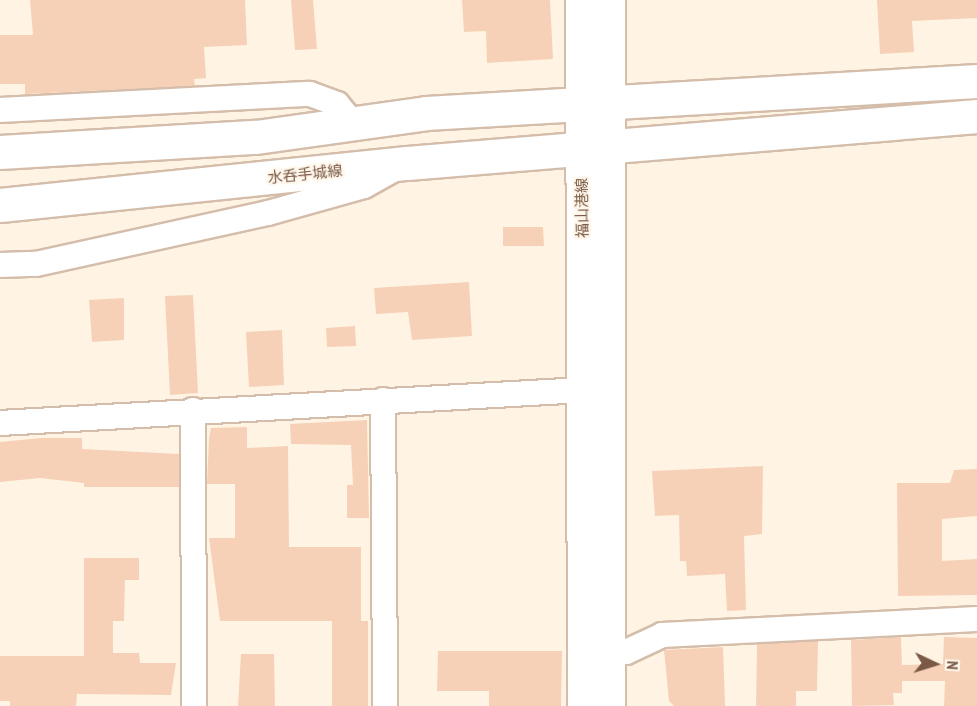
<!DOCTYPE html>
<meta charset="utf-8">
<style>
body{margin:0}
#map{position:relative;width:977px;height:706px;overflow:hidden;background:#fff4e3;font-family:"PT Sans Narrow","Noto Sans JP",sans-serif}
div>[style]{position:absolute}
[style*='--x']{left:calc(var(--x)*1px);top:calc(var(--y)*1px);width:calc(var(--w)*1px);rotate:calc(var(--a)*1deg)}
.building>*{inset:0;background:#f7d1b7}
.roads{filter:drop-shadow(2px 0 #d4bdaa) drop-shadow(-2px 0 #d4bdaa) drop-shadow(0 2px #d4bdaa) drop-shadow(0 -2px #d4bdaa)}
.street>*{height:24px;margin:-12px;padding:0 12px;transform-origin:12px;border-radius:12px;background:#fff}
.secondary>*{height:33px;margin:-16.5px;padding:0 16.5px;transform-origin:16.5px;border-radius:16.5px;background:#fff}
span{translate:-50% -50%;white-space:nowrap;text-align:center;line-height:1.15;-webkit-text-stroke:4.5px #fff7eb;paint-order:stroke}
.street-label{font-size:15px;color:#7a5946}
.north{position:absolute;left:905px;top:634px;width:60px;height:60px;-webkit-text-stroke:4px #fff7eb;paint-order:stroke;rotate:94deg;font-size:16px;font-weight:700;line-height:24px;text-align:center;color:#7a5946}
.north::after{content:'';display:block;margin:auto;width:21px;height:27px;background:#7a5946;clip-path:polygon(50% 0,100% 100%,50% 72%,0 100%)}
</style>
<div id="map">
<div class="building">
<div style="clip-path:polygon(30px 0,245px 0,247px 45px,204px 47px,206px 78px,194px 79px,195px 86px,25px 94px,25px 84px,0 84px,0 35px,33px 35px)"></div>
<div style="clip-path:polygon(291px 0,313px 0,317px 49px,295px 50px)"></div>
<div style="clip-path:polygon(462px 0,550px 0,553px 59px,487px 63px,486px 31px,464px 32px)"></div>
<div style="clip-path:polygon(877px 0,977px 0,977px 18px,912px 21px,914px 52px,880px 54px)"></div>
<div style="clip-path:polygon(503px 227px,543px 227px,544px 246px,503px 246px)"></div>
<div style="clip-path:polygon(469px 282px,472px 336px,412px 340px,408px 312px,376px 314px,374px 288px)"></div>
<div style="clip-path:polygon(193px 295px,198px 393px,170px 395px,165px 296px)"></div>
<div style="clip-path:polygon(124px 298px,124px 340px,92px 342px,89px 300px)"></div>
<div style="clip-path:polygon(355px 326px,356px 346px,327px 347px,326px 328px)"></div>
<div style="clip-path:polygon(282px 330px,284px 385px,249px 387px,246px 332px)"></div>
<div style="clip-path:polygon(367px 420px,369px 518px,347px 518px,347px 485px,353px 485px,351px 445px,291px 444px,290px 424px)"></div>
<div style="clip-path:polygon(247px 427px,247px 448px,288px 446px,289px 547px,361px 547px,361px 621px,368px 621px,368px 706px,332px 706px,332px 621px,220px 621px,209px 538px,235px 538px,235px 484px,207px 484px,209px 438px,211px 428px)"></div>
<div style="clip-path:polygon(41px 438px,82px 438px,82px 449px,179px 454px,179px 487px,84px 487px,84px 483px,40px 478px,0 482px,0 442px)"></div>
<div style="clip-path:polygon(763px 466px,762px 534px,744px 536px,746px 610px,727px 611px,725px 574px,687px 576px,686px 561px,680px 561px,679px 515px,655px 516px,652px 471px)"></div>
<div style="clip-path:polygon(977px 469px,977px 516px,942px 519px,942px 561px,977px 559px,977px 595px,898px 596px,897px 483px,950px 483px,954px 470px)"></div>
<div style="clip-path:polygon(84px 558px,139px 558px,139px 580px,125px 580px,124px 621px,113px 621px,113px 653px,139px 653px,140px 663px,176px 663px,171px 695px,77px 694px,76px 706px,10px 706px,10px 701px,0 701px,0 656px,84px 656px)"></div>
<div style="clip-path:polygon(901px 637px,902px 665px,943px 664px,944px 637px,977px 638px,977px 706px,944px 706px,945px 681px,902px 681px,902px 693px,893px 693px,894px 705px,852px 706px,851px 640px)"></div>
<div style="clip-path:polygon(818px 641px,817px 691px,796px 691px,796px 706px,756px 706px,757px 644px)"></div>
<div style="clip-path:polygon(723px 647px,725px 706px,674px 706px,669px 701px,664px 650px)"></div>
<div style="clip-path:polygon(438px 651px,562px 651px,561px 706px,489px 706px,489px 691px,437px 691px)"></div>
<div style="clip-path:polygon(241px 654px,274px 654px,275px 706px,238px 706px)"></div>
</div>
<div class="roads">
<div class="street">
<div style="--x:0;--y:110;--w:310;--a:-3"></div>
<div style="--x:310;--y:94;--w:29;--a:20"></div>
<div style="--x:337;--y:104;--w:23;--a:50"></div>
<div style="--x:0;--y:265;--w:36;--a:-2"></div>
<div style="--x:36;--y:264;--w:238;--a:-12.4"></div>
<div style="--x:268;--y:213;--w:100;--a:-15.7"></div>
<div style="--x:364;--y:186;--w:38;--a:-29"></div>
<div style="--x:383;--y:400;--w:306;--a:89.6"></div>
<div style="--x:193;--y:410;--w:296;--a:89.8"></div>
<div style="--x:0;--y:423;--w:601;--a:-3.24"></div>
<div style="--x:608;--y:652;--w:18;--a:0"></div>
<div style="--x:626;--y:652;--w:40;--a:-25"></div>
<div style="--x:662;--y:635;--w:315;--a:-2.9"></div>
</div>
<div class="secondary">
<div style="--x:582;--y:0;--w:706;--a:89.84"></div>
<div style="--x:0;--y:152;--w:256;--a:-3.4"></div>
<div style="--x:256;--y:137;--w:172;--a:-8"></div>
<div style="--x:426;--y:113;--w:552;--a:-3.32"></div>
<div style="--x:0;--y:205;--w:409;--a:-5.9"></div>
<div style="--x:407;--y:163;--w:572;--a:-4.71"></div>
<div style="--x:608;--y:706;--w:706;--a:-90"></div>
</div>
</div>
<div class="street-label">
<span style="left:305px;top:174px;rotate:-6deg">水呑手城線</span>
<span style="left:582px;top:208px;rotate:-91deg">福山港線</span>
</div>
<div class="north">N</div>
</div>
